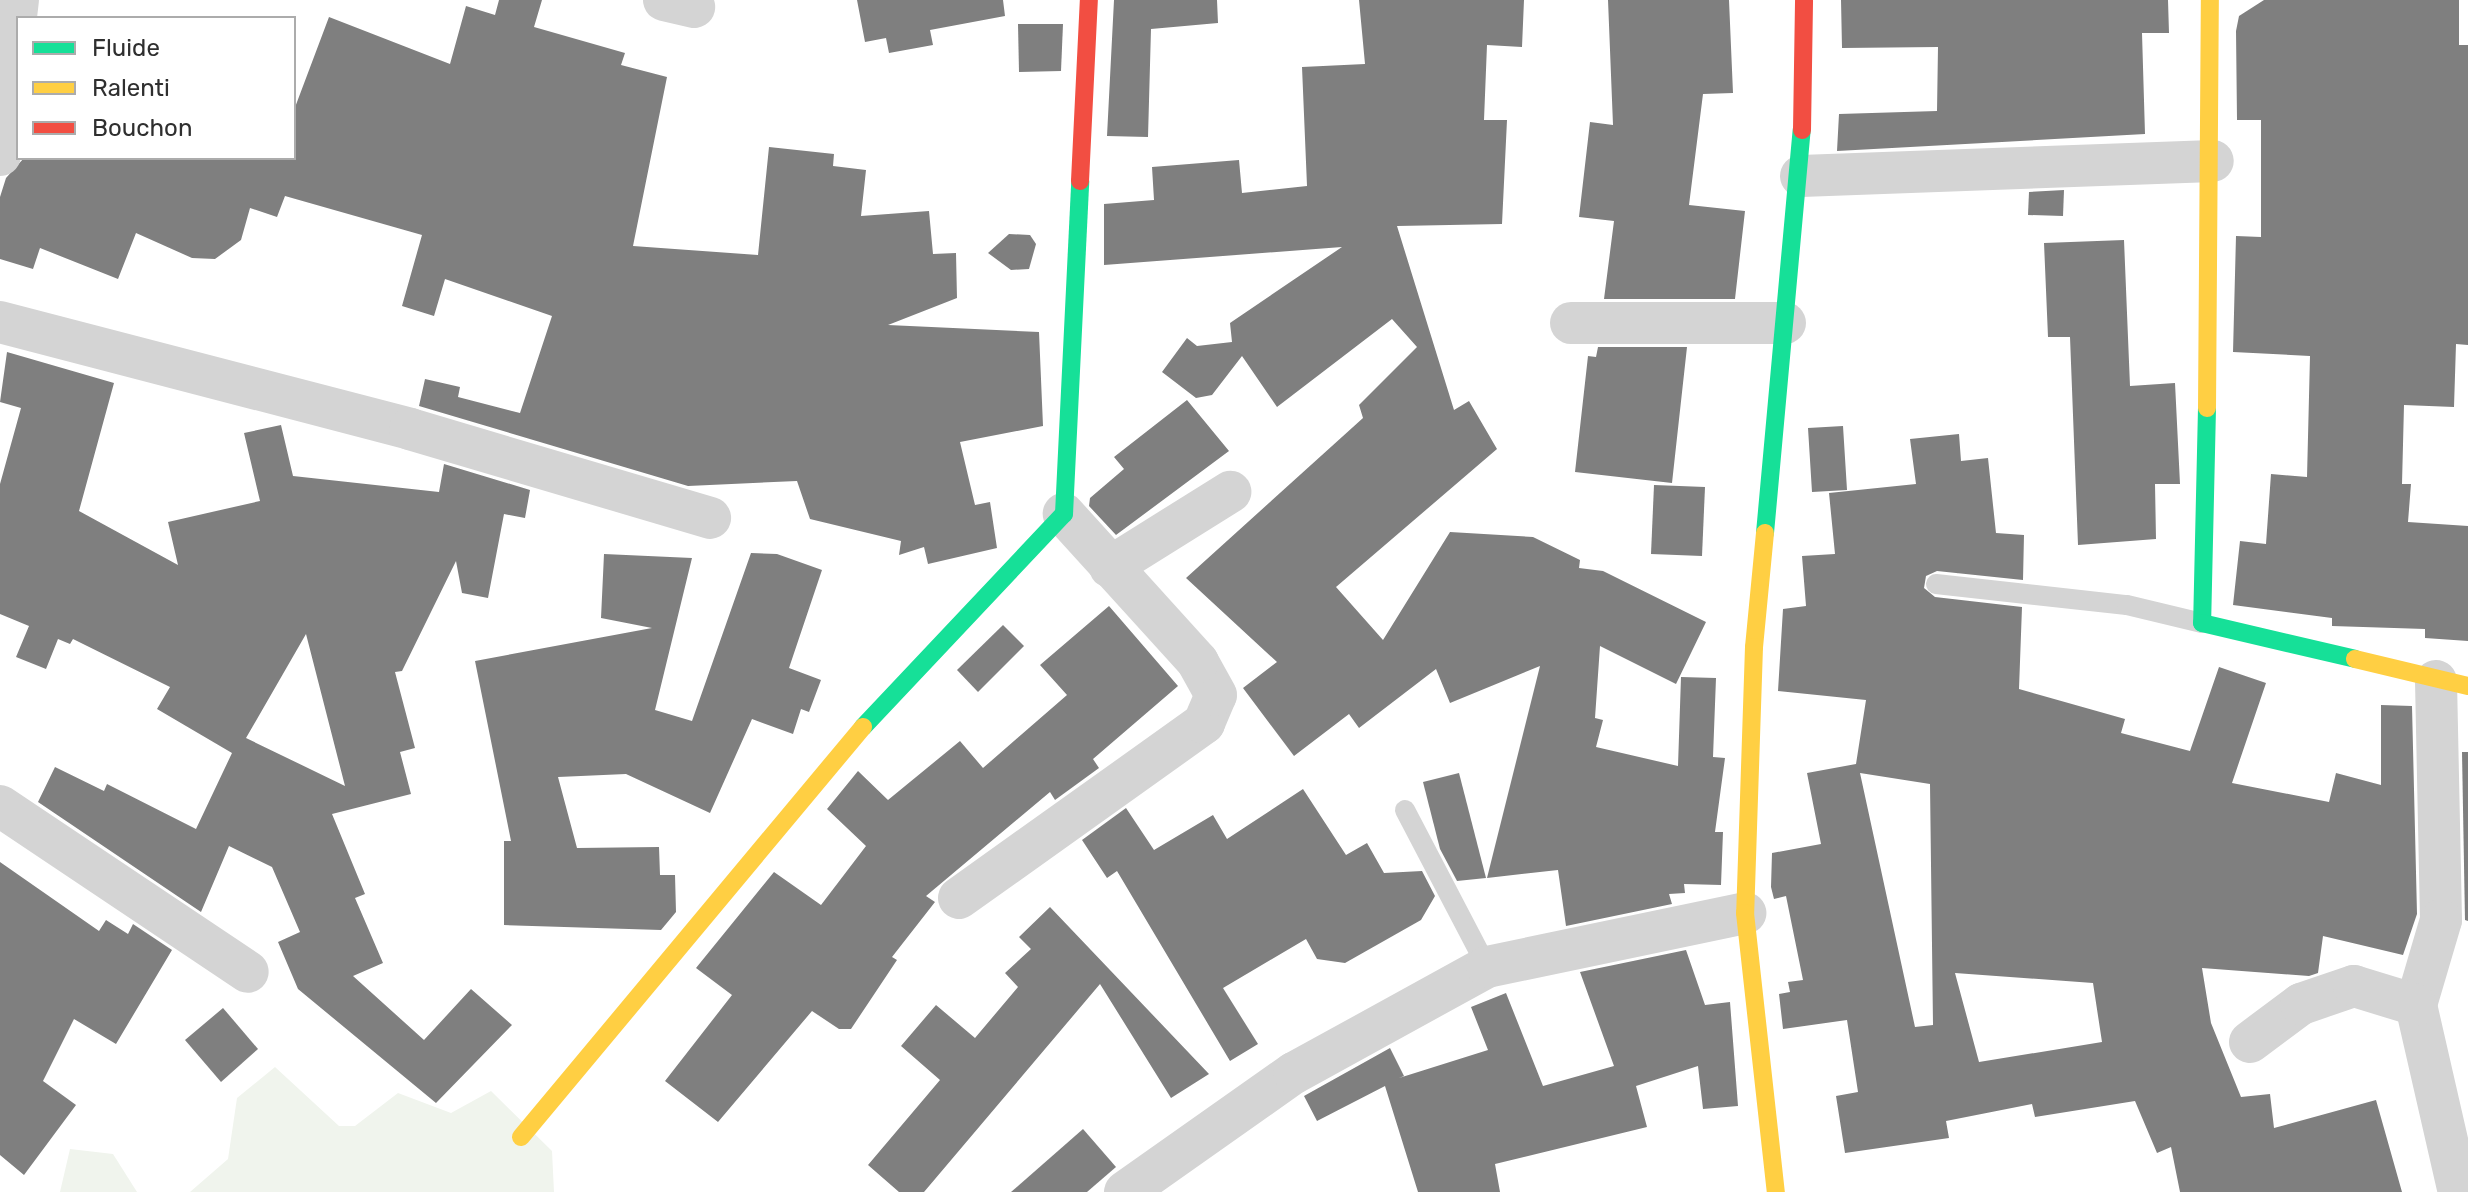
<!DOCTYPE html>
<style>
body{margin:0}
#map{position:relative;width:2468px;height:1192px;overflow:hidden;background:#fff;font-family:Rubik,sans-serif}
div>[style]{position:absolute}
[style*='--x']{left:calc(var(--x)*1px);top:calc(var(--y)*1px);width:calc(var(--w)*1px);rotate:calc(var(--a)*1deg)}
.green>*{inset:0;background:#f0f4ed}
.building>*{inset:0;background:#7f7f7f}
.lane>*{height:20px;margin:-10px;padding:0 10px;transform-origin:10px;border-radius:10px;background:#d4d4d4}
.street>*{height:42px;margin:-21px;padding:0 21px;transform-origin:21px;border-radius:21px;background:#d4d4d4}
.fast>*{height:18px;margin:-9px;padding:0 9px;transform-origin:9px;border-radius:9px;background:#16e098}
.slow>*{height:18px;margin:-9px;padding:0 9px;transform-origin:9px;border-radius:9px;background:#ffcf43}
.jam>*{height:18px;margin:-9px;padding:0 9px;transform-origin:9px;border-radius:9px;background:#f24e42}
span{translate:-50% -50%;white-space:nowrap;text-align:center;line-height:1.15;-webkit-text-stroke:8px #fff;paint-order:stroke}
.legend{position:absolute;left:16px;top:16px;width:280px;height:144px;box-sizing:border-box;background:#fff;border:2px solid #acacac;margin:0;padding:10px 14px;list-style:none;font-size:24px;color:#2f2f2f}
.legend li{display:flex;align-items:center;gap:16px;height:40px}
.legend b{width:40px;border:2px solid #acacac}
</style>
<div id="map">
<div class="green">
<div style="clip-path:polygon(275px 1067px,339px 1126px,355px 1126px,398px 1093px,451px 1113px,491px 1091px,552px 1151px,554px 1192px,190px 1192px,228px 1159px,237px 1098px)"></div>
<div style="clip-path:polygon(70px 1149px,113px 1154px,137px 1192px,60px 1192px)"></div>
</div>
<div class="building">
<div style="clip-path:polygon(499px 0,542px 0,534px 27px,625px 53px,621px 65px,667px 77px,633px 246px,758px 255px,769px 147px,834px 154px,833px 166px,866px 170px,861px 216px,929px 211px,933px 254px,956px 253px,957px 298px,888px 325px,1039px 332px,1043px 426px,960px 442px,975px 505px,990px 502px,997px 548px,928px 564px,924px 547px,899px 555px,901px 541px,810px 519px,797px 481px,688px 486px,419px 406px,425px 379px,460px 387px,458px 397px,520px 413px,552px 316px,445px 279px,434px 316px,402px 306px,422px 235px,285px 196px,277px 217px,250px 208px,241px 240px,215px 259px,192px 258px,136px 233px,118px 279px,40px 248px,33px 269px,0 259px,0 197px,6px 178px,24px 158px,294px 158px,294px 110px,329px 17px,450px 64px,466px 6px,495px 15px)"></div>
<div style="clip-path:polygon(857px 0,1003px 0,1005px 16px,930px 30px,933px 45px,889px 53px,886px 38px,865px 42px)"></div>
<div style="clip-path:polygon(1114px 0,1217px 0,1218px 23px,1151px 29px,1148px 137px,1107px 136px)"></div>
<div style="clip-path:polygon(1359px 0,1524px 0,1522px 47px,1487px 45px,1484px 120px,1507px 120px,1502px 224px,1397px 226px,1454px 410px,1469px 401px,1497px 449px,1336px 587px,1383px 640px,1450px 532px,1533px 537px,1580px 560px,1579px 568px,1603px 571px,1706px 622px,1676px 684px,1600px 646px,1595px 718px,1603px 720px,1596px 747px,1678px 766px,1681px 677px,1716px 678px,1713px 757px,1725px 758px,1715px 832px,1723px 832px,1721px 885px,1684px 884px,1685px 893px,1669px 894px,1672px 904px,1566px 926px,1558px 870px,1487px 878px,1540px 666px,1450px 703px,1436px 669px,1359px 728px,1349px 714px,1294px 756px,1243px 688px,1277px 662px,1186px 578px,1363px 418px,1359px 405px,1417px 347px,1392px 319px,1277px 407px,1242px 356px,1212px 395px,1196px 398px,1162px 372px,1187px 338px,1197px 346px,1232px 342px,1230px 323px,1342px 247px,1104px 265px,1104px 204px,1154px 200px,1152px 167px,1239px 160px,1242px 193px,1307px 186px,1302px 67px,1365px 64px)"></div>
<div style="clip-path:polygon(1608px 0,1729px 0,1733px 93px,1703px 94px,1689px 205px,1745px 211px,1735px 299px,1604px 299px,1614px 221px,1579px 217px,1590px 122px,1613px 125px)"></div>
<div style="clip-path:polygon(1841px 0,2168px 0,2169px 33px,2142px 33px,2145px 134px,1837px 151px,1839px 114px,1937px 111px,1938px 47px,1842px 48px)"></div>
<div style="clip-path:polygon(2264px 0,2459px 0,2459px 45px,2468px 45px,2468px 345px,2456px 344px,2454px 407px,2404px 405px,2402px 484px,2411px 484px,2408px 522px,2468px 526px,2468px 641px,2425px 638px,2425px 629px,2332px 626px,2332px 618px,2233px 605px,2240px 541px,2266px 544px,2271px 474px,2307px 477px,2310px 356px,2233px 352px,2236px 236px,2261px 237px,2261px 120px,2237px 120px,2236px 31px,2239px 16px)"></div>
<div style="clip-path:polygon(1018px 24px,1063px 24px,1061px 71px,1019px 72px)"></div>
<div style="clip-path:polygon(2064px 190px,2063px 216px,2028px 215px,2029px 192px)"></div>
<div style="clip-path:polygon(1009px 234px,1030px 235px,1036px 244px,1029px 269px,1011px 270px,988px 253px)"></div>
<div style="clip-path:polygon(2124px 240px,2130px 386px,2175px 383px,2180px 484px,2155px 484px,2156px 539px,2078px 545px,2070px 337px,2048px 337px,2044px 243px)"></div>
<div style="clip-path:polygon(1598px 347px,1687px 347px,1672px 483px,1575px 472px,1588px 356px,1596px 357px)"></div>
<div style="clip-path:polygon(evenodd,7px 352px,114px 383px,79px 511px,178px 565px,168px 522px,260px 501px,244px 433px,281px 425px,293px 476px,439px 492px,444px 464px,530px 490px,525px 518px,504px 514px,488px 598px,462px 593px,456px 561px,402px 671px,395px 672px,415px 748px,400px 752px,411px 794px,332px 814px,365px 894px,355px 898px,383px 963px,353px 976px,424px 1040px,471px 989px,512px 1025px,436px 1103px,298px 989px,278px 942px,300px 932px,272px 867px,229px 846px,201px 912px,38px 802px,55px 767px,104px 791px,107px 784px,196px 829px,232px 753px,157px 709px,170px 687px,73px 639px,70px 644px,58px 639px,46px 669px,16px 657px,29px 626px,0 614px,0 484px,21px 408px,0 402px,7px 352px,306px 634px,345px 786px,246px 738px,306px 634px)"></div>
<div style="clip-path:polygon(1187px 400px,1229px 451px,1116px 535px,1089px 506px,1090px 498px,1124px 469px,1114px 457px)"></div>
<div style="clip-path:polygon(1843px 426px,1847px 490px,1812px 492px,1808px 428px)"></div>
<div style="clip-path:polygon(evenodd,1959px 434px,1961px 461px,1988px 458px,1996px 533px,2024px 535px,2023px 580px,1937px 571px,1926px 576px,1924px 588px,1935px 597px,2022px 607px,2019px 689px,2125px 719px,2121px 733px,2190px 751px,2219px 667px,2266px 683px,2232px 783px,2329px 802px,2336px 773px,2381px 785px,2381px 705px,2412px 706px,2417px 914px,2403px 955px,2323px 936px,2318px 973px,2309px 976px,2202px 968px,2211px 1023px,2241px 1097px,2270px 1094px,2274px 1128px,2376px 1100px,2402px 1192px,2180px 1192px,2171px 1147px,2157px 1153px,2135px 1101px,2035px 1117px,2032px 1104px,1946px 1121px,1949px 1138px,1845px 1153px,1836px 1096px,1858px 1092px,1847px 1020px,1783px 1029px,1779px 994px,1790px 992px,1788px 982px,1803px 980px,1786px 896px,1774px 899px,1771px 887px,1772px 853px,1821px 844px,1807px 773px,1856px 764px,1866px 700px,1778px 691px,1783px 609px,1806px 606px,1802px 556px,1835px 554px,1829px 493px,1916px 484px,1910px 439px,1959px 434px,1860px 773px,1930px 784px,1933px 1025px,1915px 1027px,1860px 773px,1959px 434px,1955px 973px,2093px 983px,2102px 1042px,1979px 1062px,1955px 973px)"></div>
<div style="clip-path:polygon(1654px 485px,1705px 487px,1702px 556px,1651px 554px)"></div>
<div style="clip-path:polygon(751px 553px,777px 554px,822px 570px,789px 668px,821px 680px,809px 712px,801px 709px,793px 734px,752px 719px,710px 813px,626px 774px,558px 777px,577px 848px,659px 847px,660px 875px,675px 875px,676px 912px,661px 930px,504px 925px,504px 841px,511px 841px,475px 661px,652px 628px,601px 618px,604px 554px,692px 558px,655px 710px,692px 721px)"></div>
<div style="clip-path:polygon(1109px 606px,1178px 686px,1093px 759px,1099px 768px,1055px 800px,1050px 792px,926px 896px,935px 902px,892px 957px,897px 960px,851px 1029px,839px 1029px,812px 1011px,718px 1122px,665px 1081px,732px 995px,696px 968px,774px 872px,821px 905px,866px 846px,827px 809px,858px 771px,888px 800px,960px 741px,983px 768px,1067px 695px,1040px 665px)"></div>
<div style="clip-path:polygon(1003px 625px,1024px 646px,978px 692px,957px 670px)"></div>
<div style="clip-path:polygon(2462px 752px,2468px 752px,2468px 921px,2465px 920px)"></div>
<div style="clip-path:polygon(1459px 773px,1486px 878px,1457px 881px,1440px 849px,1423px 782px)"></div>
<div style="clip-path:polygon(1303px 789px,1346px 855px,1367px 843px,1384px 873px,1422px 871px,1435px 896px,1421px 920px,1345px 963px,1317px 959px,1306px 939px,1223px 988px,1258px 1044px,1230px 1061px,1117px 871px,1107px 878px,1082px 840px,1126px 808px,1154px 850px,1213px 815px,1227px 839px)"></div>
<div style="clip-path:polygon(0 862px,99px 931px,106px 920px,128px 934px,133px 924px,172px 950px,116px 1044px,74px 1019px,43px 1081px,76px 1105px,24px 1175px,0 1155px)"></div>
<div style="clip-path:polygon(1050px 907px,1209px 1074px,1171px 1098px,1100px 984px,924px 1192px,899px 1192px,868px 1165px,940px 1080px,901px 1046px,936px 1005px,975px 1038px,1018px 987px,1005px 973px,1031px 949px,1019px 937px)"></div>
<div style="clip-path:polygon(1686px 950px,1705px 1005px,1730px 1002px,1738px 1106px,1703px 1109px,1698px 1066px,1636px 1086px,1647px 1127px,1495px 1164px,1500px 1192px,1418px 1192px,1385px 1086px,1317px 1121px,1304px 1096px,1390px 1048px,1404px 1076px,1399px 1078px,1488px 1050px,1471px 1007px,1506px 993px,1543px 1086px,1614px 1066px,1580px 972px)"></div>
<div style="clip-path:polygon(223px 1008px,258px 1049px,221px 1082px,185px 1040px)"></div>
<div style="clip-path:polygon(1083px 1129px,1116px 1167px,1087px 1192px,1011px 1192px)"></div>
</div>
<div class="lane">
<div style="--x:1936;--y:584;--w:192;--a:6.3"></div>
<div style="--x:2127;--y:605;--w:77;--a:13.5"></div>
<div style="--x:1405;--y:810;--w:177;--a:62.4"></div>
</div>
<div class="street">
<div style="--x:664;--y:0;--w:31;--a:13"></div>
<div style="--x:0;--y:155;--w:156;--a:-83.4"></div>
<div style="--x:1801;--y:176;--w:412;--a:-2.1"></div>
<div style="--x:0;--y:322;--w:424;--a:14.6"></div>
<div style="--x:410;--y:429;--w:313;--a:16.5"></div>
<div style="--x:1571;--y:323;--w:214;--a:0"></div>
<div style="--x:1110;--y:567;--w:142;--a:-32"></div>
<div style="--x:2436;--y:681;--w:239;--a:88.8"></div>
<div style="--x:2441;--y:920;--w:89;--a:106.4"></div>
<div style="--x:2416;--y:1005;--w:192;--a:77.1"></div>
<div style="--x:0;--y:806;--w:298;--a:33.8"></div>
<div style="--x:959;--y:898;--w:301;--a:-35.5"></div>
<div style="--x:1204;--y:723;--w:30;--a:-67"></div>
<div style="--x:1216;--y:695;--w:38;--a:-119"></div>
<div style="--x:1198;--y:662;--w:200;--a:-132.2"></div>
<div style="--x:2250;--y:1042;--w:64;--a:-36.7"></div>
<div style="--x:2301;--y:1004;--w:56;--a:-18.8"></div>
<div style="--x:2354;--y:986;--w:65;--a:17"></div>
<div style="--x:1125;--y:1192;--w:207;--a:-35.2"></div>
<div style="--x:1294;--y:1073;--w:220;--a:-28.8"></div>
<div style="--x:1487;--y:967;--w:264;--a:-11.8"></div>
</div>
<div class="fast">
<div style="--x:2207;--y:408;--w:215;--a:91.3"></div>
<div style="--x:2202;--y:623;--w:157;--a:13.2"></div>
<div style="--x:1765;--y:533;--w:405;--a:-84.8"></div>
<div style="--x:863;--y:727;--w:293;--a:-46.7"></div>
<div style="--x:1064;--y:514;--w:333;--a:-87.2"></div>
</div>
<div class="slow">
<div style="--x:2207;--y:408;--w:408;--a:-89.6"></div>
<div style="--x:1765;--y:533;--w:115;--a:95.5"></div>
<div style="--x:1754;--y:647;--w:266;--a:91.9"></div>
<div style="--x:1745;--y:913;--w:281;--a:83.7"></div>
<div style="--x:2355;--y:659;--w:116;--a:13.4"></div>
<div style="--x:521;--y:1137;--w:534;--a:-50.17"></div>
</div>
<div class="jam">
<div style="--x:1802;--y:130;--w:130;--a:-89.1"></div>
<div style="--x:1080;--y:181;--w:181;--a:-87.2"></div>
</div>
<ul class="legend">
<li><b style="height:10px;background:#16e098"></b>Fluide</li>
<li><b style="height:10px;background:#ffcf43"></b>Ralenti</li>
<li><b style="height:10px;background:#f24e42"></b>Bouchon</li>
</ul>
</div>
